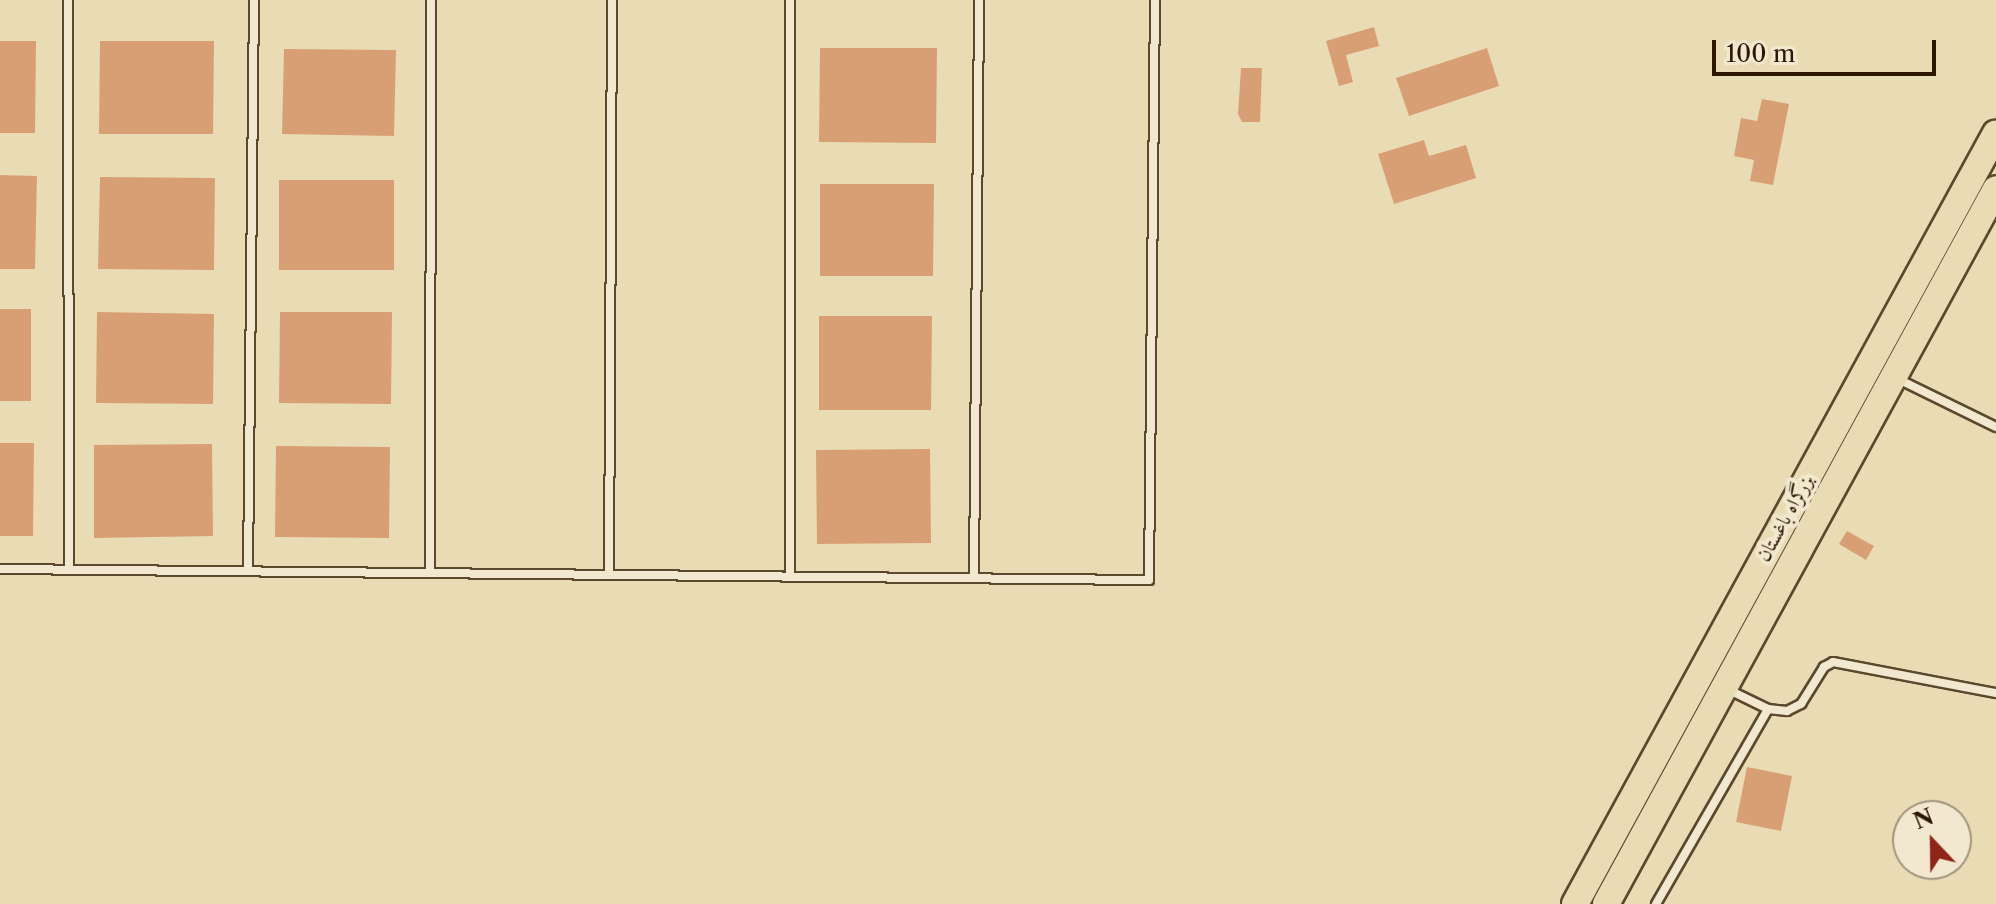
<!DOCTYPE html>
<meta charset="utf-8">
<style>
body{margin:0}
#map{position:relative;width:1996px;height:904px;overflow:hidden;background:#e9dcb5;font-family:"Libre Caslon Text",Amiri,serif}
div>[style]{position:absolute}
[style*='--x']{left:calc(var(--x)*1px);top:calc(var(--y)*1px);width:calc(var(--w)*1px);rotate:calc(var(--a)*1deg)}
.building>*{inset:0;background:#d99f74}
.roads{filter:drop-shadow(2px 0 #5b482d) drop-shadow(-2px 0 #5b482d) drop-shadow(0 2px #5b482d) drop-shadow(0 -2px #5b482d)}
.service>*{height:8px;margin:-4px;padding:0 4px;transform-origin:4px;border-radius:4px;background:#f1e8cf}
.trunk>*{height:26px;margin:-13px;padding:0 13px;transform-origin:13px;border-radius:13px;background:#e9dcb5}
span{translate:-50% -50%;white-space:nowrap;text-align:center;line-height:1.15;-webkit-text-stroke:8px #f1e8cf;paint-order:stroke}
.street-label{font-size:20px;color:#2c1700}
.north{position:absolute;left:1892px;top:800px;width:80px;height:80px;box-sizing:border-box;background:#f1e8cf;border:2px solid #a2947c;border-radius:50%;rotate:338deg;font-size:22px;font-weight:700;line-height:32px;text-align:center;color:#2c1700}
.north::after{content:'';display:block;margin:auto;width:28px;height:36px;background:#8f2418;clip-path:polygon(50% 0,100% 100%,50% 72%,0 100%)}
.scale{position:absolute;left:1712px;top:40px;width:224px;height:36px;box-sizing:border-box;border:4px solid #2c1700;border-top:0;padding-left:10px;font-size:24px;line-height:28px;white-space:nowrap;color:#2c1700;-webkit-text-stroke:6px #f1e8cf;paint-order:stroke}
</style>
<div id="map">
<div class="building">
<div style="clip-path:polygon(1374px 27px,1379px 46px,1346px 55px,1353px 82px,1339px 86px,1326px 41px)"></div>
<div style="clip-path:polygon(0 41px,36px 41px,35px 133px,0 133px)"></div>
<div style="clip-path:polygon(100px 41px,214px 41px,213px 134px,99px 134px)"></div>
<div style="clip-path:polygon(820px 48px,937px 48px,936px 143px,819px 142px)"></div>
<div style="clip-path:polygon(1487px 48px,1499px 86px,1409px 116px,1396px 78px)"></div>
<div style="clip-path:polygon(284px 49px,396px 50px,394px 136px,282px 134px)"></div>
<div style="clip-path:polygon(1241px 68px,1262px 68px,1260px 122px,1242px 122px,1238px 114px)"></div>
<div style="clip-path:polygon(1762px 99px,1789px 104px,1773px 185px,1750px 181px,1754px 160px,1734px 156px,1741px 118px,1757px 121px)"></div>
<div style="clip-path:polygon(1424px 140px,1429px 156px,1466px 145px,1476px 178px,1394px 204px,1378px 154px)"></div>
<div style="clip-path:polygon(0 175px,37px 176px,35px 269px,0 269px)"></div>
<div style="clip-path:polygon(100px 177px,215px 178px,214px 270px,98px 269px)"></div>
<div style="clip-path:polygon(279px 180px,394px 180px,394px 270px,279px 270px)"></div>
<div style="clip-path:polygon(820px 184px,934px 184px,933px 276px,820px 276px)"></div>
<div style="clip-path:polygon(0 309px,31px 309px,31px 401px,0 401px)"></div>
<div style="clip-path:polygon(97px 312px,214px 314px,213px 404px,96px 403px)"></div>
<div style="clip-path:polygon(280px 312px,392px 312px,391px 404px,279px 403px)"></div>
<div style="clip-path:polygon(819px 316px,932px 316px,931px 410px,819px 410px)"></div>
<div style="clip-path:polygon(0 443px,34px 443px,33px 536px,0 536px)"></div>
<div style="clip-path:polygon(212px 444px,213px 536px,94px 538px,94px 445px)"></div>
<div style="clip-path:polygon(276px 446px,390px 447px,389px 538px,275px 537px)"></div>
<div style="clip-path:polygon(930px 449px,931px 543px,817px 544px,816px 450px)"></div>
<div style="clip-path:polygon(1847px 531px,1874px 546px,1866px 560px,1839px 544px)"></div>
<div style="clip-path:polygon(1747px 767px,1792px 776px,1781px 831px,1736px 822px)"></div>
</div>
<div class="roads">
<div class="service">
<div style="--x:68;--y:0;--w:570;--a:89.9"></div>
<div style="--x:1896;--y:378;--w:111;--a:26.1"></div>
<div style="--x:0;--y:569;--w:1149;--a:0.55"></div>
<div style="--x:1149;--y:580;--w:580;--a:-89.41"></div>
<div style="--x:248;--y:571;--w:571;--a:-89.4"></div>
<div style="--x:430;--y:573;--w:573;--a:-89.9"></div>
<div style="--x:609;--y:575;--w:575;--a:-89.7"></div>
<div style="--x:790;--y:577;--w:577;--a:-90"></div>
<div style="--x:974;--y:578;--w:578;--a:-89.5"></div>
<div style="--x:1727;--y:689;--w:46;--a:26"></div>
<div style="--x:1768;--y:709;--w:19;--a:6"></div>
<div style="--x:1787;--y:711;--w:16;--a:-27"></div>
<div style="--x:1801;--y:704;--w:44;--a:-58.1"></div>
<div style="--x:1824;--y:667;--w:10;--a:-29"></div>
<div style="--x:1833;--y:662;--w:166;--a:10.8"></div>
<div style="--x:1656;--y:904;--w:225;--a:-60.1"></div>
</div>
<div class="trunk">
<div style="--x:1575;--y:904;--w:878;--a:-61.36"></div>
<div style="--x:1606;--y:904;--w:814;--a:-61.39"></div>
</div>
</div>
<div class="street-label">
<span style="left:1785px;top:518px;rotate:-61deg">بزرگراه باغستان</span>
</div>
<div class="north">N</div>
<div class="scale">100 m</div>
</div>
